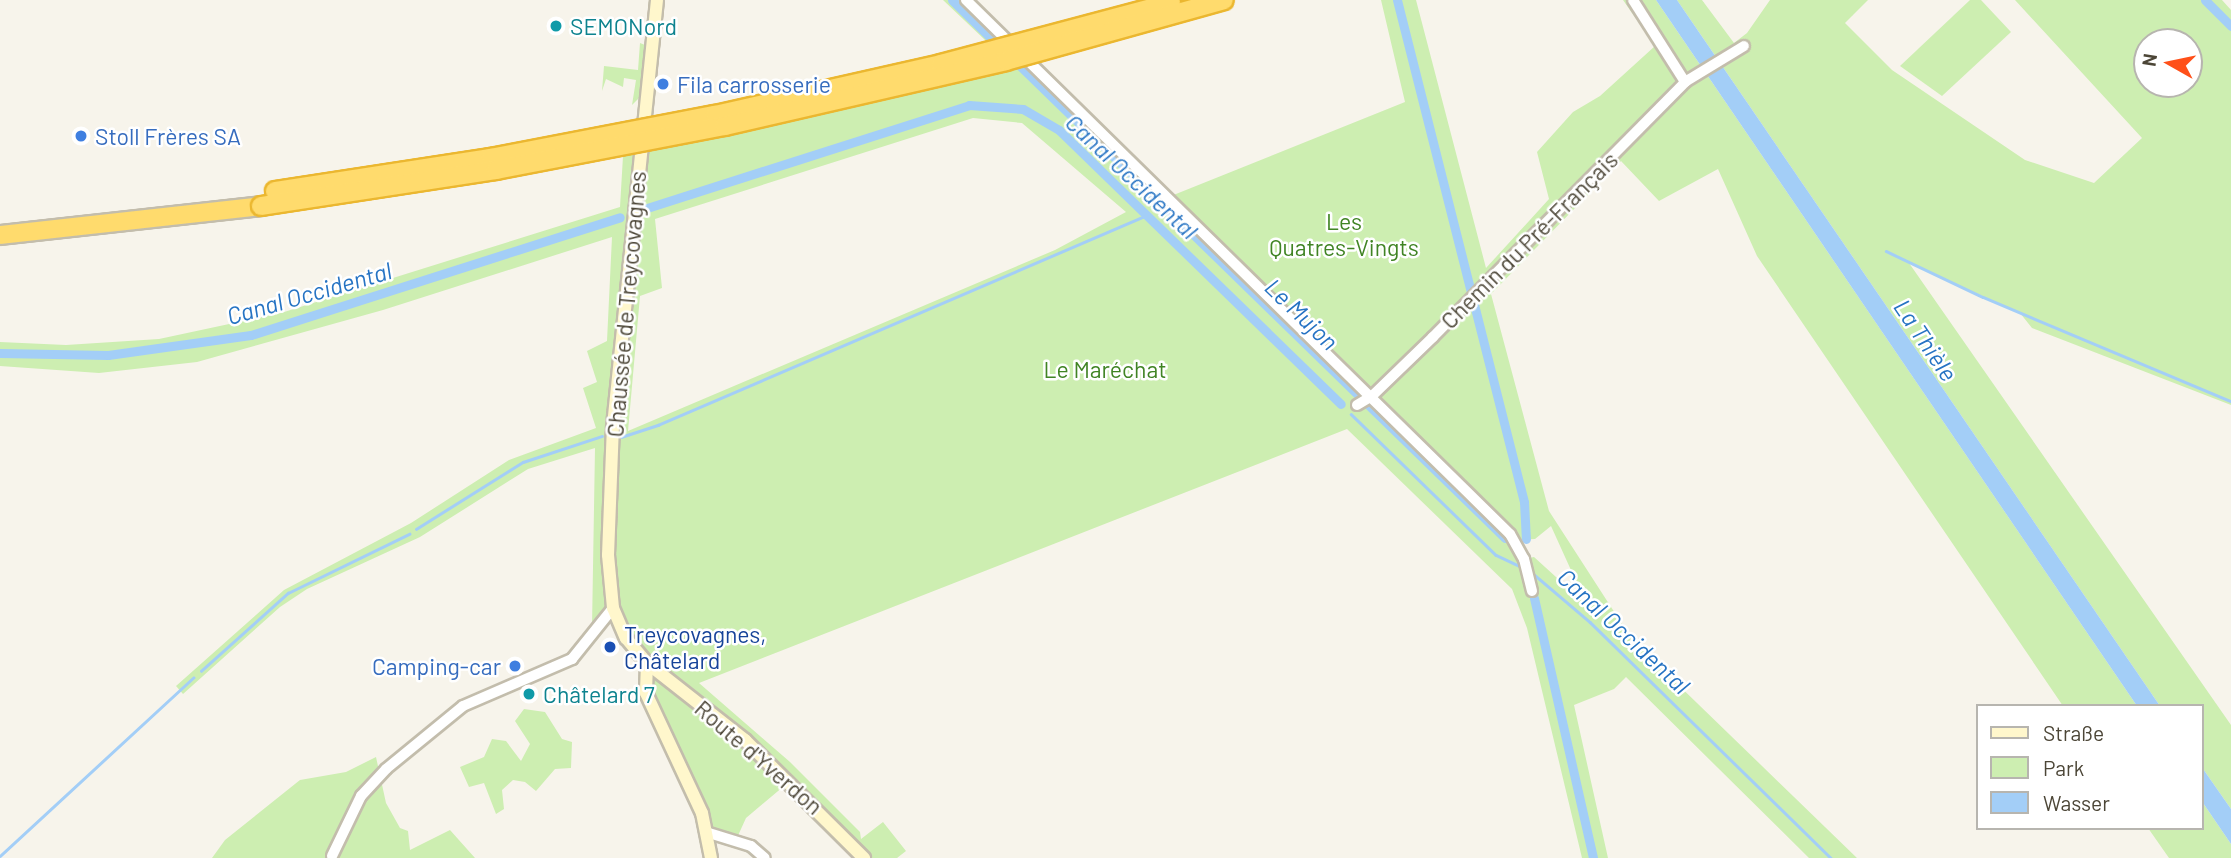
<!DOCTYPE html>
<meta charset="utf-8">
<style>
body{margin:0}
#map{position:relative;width:2231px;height:858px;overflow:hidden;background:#f7f4eb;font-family:Barlow,sans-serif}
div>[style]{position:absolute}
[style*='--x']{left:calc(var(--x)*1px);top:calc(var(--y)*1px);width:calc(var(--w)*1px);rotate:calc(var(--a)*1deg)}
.green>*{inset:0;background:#cdeeb1}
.water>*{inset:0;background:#a3cef7}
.stream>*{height:2.5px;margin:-1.25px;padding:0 1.25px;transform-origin:1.25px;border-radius:1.25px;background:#a3cef7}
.canal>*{height:9px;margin:-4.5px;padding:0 4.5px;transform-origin:4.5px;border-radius:4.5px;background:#a3cef7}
.roads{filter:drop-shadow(2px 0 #c3bdac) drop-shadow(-2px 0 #c3bdac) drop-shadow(0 2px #c3bdac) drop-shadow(0 -2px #c3bdac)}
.street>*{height:10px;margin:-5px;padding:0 5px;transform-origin:5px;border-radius:5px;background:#fff}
.secondary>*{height:12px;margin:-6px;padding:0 6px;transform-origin:6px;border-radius:6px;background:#fff7cc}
.highway>*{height:18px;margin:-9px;padding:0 9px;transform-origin:9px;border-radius:9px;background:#ffdb6d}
.bridges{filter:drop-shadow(2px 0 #ebb730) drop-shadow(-2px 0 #ebb730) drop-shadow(0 2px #ebb730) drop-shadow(0 -2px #ebb730)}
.highway-bridge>*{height:18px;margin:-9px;padding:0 9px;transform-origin:9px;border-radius:9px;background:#ffdb6d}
.dots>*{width:19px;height:19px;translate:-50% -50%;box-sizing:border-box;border:4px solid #fff;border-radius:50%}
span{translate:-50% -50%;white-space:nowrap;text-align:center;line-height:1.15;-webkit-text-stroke:5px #fff;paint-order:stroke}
.culture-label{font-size:23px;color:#0d838f}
.left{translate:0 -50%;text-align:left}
.shop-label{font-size:23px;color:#366cbe}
.right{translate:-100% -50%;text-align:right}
.park-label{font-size:23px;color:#408424}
.street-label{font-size:23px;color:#4c4637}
.transit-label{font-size:23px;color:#164399}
.water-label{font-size:24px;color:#2573c3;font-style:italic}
.legend{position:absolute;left:1976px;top:704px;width:228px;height:126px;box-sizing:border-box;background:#fff;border:2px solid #b7b5af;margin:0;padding:9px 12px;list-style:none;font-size:21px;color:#4c4637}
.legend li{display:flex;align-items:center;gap:14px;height:35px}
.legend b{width:35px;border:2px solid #b7b5af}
.north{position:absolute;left:2133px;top:28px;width:70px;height:70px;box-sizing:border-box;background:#fff;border:2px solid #b7b5af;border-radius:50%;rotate:279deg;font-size:19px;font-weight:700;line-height:28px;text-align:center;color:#4c4637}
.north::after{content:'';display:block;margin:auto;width:24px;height:32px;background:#ff5019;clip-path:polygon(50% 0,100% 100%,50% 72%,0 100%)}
</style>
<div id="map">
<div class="green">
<div style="clip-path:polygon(evenodd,943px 0,966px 0,1019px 60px,1171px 196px,1405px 102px,1381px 0,1416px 0,1486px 268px,1549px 199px,1537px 152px,1573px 112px,1600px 96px,1655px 46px,1623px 0,1656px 0,2137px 706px,2063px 706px,1757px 256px,1718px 169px,1659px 201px,1621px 161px,1491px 294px,1549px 511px,1633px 641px,1857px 858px,1809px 858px,1626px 677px,1614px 689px,1574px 705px,1608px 858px,1582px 858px,1527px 628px,1512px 589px,1347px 429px,699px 683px,790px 762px,860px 832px,861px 839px,883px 822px,906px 851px,897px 858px,864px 858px,790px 781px,746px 818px,736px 840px,709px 833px,646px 693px,647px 663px,613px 609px,592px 627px,595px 448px,528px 469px,420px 537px,307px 589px,280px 607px,183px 694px,176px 686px,284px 590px,411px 523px,509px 460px,596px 428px,583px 388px,597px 382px,587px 351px,607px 341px,612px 237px,383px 310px,197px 362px,99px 373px,0 366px,0 342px,66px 345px,159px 339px,281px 313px,620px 207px,623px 156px,1006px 60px,943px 0,973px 118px,1022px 123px,1126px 212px,1055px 250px,628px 431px,640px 296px,662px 288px,655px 219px,973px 118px,943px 0,1551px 526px,1580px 590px,1587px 596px,1589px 607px,1534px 557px,1524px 559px,1515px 540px,1535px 539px,1551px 526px)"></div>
<div style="clip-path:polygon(evenodd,1677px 0,1702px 0,1734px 43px,1747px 33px,1770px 0,1868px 0,1845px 23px,1892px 70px,2025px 160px,2094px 183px,2142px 138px,2015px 0,2222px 0,2231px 10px,2231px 405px,2032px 328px,2020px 313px,1909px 263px,2231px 725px,2231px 809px,2201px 766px,2201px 706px,2160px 706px,1677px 0,2147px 42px,2189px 42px,2189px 84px,2147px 84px,2147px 42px)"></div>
<div style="clip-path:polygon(1970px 0,1981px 0,2011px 32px,1942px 96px,1900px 66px)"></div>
<div style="clip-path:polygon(640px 43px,645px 45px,639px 98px,632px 105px,636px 80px,624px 78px,623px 87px,606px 79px,602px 91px,604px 66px,638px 70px)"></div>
<div style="clip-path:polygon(524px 709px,545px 712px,562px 739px,572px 742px,571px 768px,555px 769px,536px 791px,525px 782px,513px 780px,502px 790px,504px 809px,496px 814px,484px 783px,469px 787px,460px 767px,484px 757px,492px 739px,506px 741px,521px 761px,530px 744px,515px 721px)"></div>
<div style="clip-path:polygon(376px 757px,386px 803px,400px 828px,408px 831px,410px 850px,450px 830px,475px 858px,212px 858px,225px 840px,300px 780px,346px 772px)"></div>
<div style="clip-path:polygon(2201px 800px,2231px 844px,2231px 858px,2169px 858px,2148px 828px,2201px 828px)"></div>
</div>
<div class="water">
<div style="clip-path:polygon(1656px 0,1677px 0,2160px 706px,2137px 706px)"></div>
<div style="clip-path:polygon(2201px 766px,2231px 809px,2231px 844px,2201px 800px)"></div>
</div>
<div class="stream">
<div style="--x:1886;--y:251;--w:107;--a:25.4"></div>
<div style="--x:1983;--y:297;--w:269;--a:22.8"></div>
<div style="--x:1351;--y:414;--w:202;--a:44.2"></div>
<div style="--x:1496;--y:555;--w:31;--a:25"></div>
<div style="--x:621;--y:437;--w:39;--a:-18"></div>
<div style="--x:658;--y:425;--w:532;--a:-23.24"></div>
<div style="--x:416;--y:529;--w:126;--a:-32.1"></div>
<div style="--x:523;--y:462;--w:83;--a:-18.2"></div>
<div style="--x:1530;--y:571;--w:79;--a:40.4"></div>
<div style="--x:1590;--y:622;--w:337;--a:44.4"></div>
<div style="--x:201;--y:671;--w:117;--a:-41.9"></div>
<div style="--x:288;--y:593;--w:135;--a:-26"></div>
<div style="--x:0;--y:856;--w:263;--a:-42.7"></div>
</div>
<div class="canal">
<div style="--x:952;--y:0;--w:70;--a:44.4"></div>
<div style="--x:1397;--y:0;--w:518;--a:75.8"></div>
<div style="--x:1524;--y:502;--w:37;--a:87"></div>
<div style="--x:2205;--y:0;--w:37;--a:45"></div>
<div style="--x:1012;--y:58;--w:688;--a:44.23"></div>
<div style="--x:647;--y:208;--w:338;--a:-17.7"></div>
<div style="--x:969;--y:105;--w:54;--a:4.2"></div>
<div style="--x:1023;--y:109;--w:42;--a:30.3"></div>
<div style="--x:1059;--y:130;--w:393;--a:44.2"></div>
<div style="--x:0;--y:353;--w:108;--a:1.1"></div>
<div style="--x:108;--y:355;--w:144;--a:-8"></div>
<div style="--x:251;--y:335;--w:387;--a:-17.7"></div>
<div style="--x:1534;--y:598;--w:267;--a:77.2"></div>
</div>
<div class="roads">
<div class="street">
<div style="--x:966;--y:0;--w:762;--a:44.47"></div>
<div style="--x:1510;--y:534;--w:29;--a:61"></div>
<div style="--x:1524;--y:559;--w:33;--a:76"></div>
<div style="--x:1633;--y:0;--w:97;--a:57.6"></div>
<div style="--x:1357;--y:405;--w:17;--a:-31"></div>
<div style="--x:1372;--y:396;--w:85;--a:-44"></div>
<div style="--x:1433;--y:337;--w:359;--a:-45.3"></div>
<div style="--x:1685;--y:82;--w:69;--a:-31.4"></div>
<div style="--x:709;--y:833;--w:44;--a:17.2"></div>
<div style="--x:751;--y:846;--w:18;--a:41"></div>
<div style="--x:332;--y:856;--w:67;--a:-64.2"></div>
<div style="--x:361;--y:796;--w:37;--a:-47"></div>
<div style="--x:386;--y:769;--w:99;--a:-39.3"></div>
<div style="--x:463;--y:706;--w:119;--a:-23.3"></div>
<div style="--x:572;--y:659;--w:65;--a:-51.2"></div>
</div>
<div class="secondary">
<div style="--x:657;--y:0;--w:427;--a:95.9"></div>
<div style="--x:613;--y:425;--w:130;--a:92.2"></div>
<div style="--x:608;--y:555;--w:53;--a:84.6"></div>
<div style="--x:613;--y:608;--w:33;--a:67"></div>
<div style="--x:626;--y:638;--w:33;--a:50"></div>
<div style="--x:647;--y:663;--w:125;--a:38.2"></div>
<div style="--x:745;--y:740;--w:168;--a:44.8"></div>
<div style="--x:647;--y:663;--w:30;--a:92"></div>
<div style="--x:646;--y:693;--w:132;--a:65"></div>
<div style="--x:702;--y:813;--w:46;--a:78.7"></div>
</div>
<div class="highway">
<div style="--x:0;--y:235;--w:263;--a:-6.3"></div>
</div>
</div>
<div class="bridges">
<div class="highway-bridge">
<div style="--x:275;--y:191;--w:219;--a:-8.7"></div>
<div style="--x:491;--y:158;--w:228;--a:-10.9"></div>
<div style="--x:715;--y:115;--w:232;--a:-12.7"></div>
<div style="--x:941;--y:64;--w:238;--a:-14.9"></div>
<div style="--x:261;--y:206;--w:238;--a:-8.7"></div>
<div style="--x:496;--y:170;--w:233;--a:-10.9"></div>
<div style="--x:725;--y:126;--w:288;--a:-13"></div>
<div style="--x:1006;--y:61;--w:226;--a:-15.6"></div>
</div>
</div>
<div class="dots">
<div style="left:556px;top:26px;background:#0f9aa8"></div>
<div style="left:663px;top:84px;background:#3f7fe0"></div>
<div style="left:81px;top:136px;background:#3f7fe0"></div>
<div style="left:610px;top:647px;background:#1a4fb4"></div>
<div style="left:515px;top:666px;background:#3f7fe0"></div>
<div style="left:529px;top:694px;background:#0f9aa8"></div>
</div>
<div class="culture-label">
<span class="left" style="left:570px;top:26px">SEMONord</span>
<span class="left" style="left:543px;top:694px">Châtelard 7</span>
</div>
<div class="shop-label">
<span class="left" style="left:677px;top:84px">Fila carrosserie</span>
<span class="left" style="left:95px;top:136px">Stoll Frères SA</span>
<span class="right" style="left:501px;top:666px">Camping-car</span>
</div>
<div class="park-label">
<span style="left:1344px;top:234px">Les<br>Quatres-Vingts</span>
<span style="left:1105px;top:369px">Le Maréchat</span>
</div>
<div class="street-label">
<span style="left:1529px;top:240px;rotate:-45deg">Chemin du Pré-Français</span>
<span style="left:626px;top:304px;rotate:-85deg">Chaussée de Treycovagnes</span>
<span style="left:759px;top:757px;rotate:41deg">Route d'Yverdon</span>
</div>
<div class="transit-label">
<span class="left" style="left:624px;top:647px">Treycovagnes,<br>Châtelard</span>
</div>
<div class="water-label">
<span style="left:1132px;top:176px;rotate:43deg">Canal Occidental</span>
<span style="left:309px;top:293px;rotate:-16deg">Canal Occidental</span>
<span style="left:1302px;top:314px;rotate:44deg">Le Mujon</span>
<span style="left:1926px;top:340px;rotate:56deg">La Thièle</span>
<span style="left:1624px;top:631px;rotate:43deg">Canal Occidental</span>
</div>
<ul class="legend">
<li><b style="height:9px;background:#fff7cc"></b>Straße</li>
<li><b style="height:19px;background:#cdeeb1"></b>Park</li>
<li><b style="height:19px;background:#a3cef7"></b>Wasser</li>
</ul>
<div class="north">N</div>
</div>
